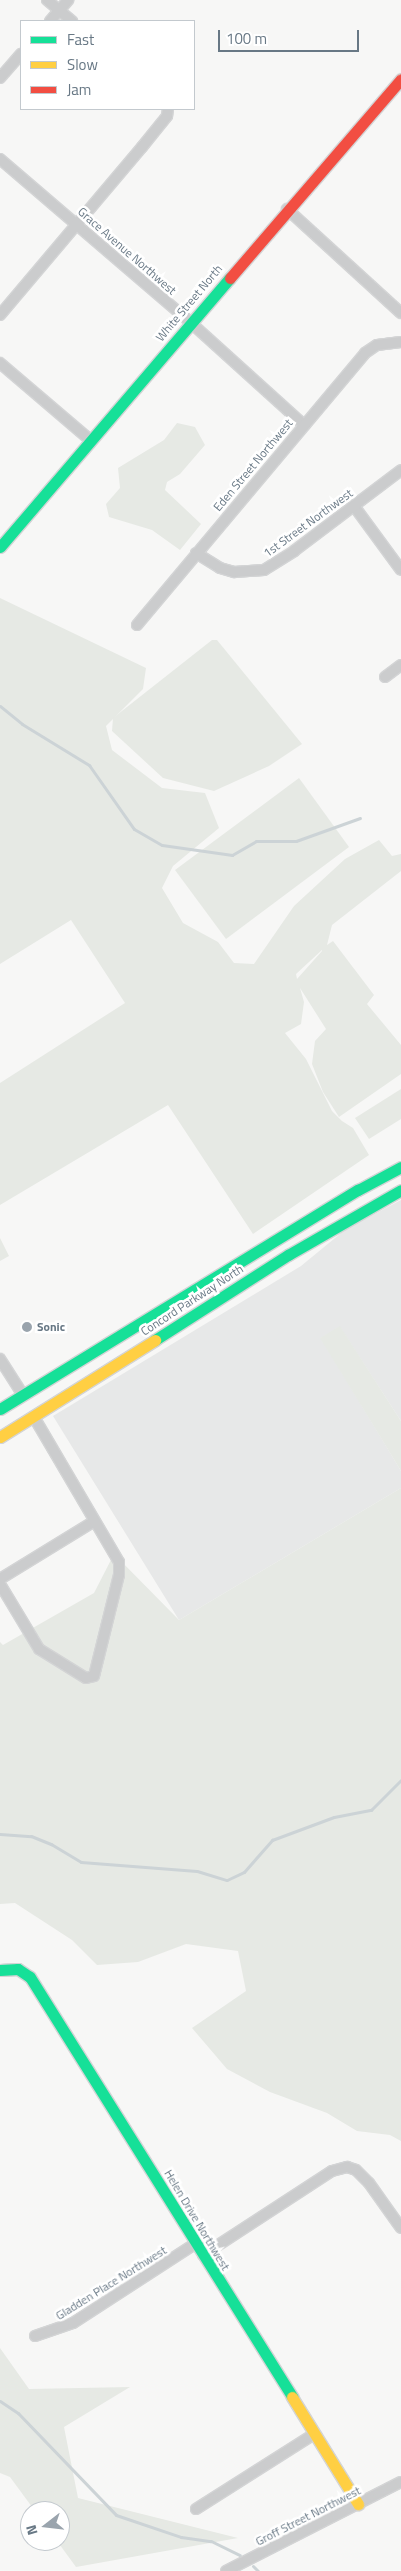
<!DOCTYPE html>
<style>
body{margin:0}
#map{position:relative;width:401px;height:2571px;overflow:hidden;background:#f7f7f6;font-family:"Titillium Web",sans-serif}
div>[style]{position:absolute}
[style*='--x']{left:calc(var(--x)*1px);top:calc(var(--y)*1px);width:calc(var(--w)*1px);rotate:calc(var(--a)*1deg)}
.built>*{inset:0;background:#e7e8e8}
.green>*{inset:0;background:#e6e9e4}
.stream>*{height:3px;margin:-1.5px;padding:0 1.5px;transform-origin:1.5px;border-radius:1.5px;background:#ccd3d6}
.roads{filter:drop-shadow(1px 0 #d3d4d5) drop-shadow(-1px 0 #d3d4d5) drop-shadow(0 1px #d3d4d5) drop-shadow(0 -1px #d3d4d5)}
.street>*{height:10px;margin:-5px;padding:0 5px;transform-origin:5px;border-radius:5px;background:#cbcccd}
.fast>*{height:11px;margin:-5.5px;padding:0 5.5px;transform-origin:5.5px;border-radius:5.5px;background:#16e098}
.slow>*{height:11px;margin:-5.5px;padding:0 5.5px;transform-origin:5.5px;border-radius:5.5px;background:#ffcf43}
.jam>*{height:11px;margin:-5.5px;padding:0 5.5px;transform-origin:5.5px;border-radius:5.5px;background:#f24e42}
.dots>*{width:14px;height:14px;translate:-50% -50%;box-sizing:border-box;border:2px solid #fff;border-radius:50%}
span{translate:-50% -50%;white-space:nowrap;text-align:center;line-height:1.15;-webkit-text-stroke:5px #fff;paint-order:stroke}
.street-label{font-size:12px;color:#687885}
.poi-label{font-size:12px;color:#687885;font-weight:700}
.left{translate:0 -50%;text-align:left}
.legend{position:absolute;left:20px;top:20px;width:175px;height:90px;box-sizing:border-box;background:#fff;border:1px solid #c3c9ce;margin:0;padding:6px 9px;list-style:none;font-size:15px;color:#687885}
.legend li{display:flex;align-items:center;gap:10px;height:25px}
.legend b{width:25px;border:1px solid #c3c9ce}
.north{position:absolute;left:20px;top:2501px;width:50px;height:50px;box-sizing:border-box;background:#fff;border:1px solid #c3c9ce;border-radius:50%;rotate:254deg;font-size:14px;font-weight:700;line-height:20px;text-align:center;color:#687885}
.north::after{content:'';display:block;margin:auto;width:18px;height:22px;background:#9aa4ad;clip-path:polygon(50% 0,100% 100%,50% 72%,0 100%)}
.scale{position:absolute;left:218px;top:30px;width:141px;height:22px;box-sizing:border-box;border:2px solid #687885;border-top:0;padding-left:6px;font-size:15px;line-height:18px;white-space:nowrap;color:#687885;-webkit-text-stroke:4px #fff;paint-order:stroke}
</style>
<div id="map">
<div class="built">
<div style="clip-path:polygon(401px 1200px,401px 1421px,340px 1327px,321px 1338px,401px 1471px,401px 1488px,179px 1620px,53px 1416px,301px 1266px,346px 1229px)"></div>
</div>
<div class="green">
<div style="clip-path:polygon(177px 423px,195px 427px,205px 445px,180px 474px,167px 482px,165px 490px,201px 524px,180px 550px,152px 530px,109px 517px,106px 504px,120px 488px,118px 468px,164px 440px)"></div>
<div style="clip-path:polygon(evenodd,0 598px,146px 668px,143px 689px,106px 726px,112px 750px,162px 788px,205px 793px,219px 828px,173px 866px,162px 888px,183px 923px,218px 942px,234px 963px,254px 964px,294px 906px,345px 859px,379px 840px,392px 856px,401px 854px,401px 871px,332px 925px,327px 945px,333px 941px,374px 995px,367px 1004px,401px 1045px,401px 1074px,339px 1117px,323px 1092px,312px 1064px,315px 1041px,326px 1029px,300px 988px,304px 1002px,301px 1024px,285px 1033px,306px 1059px,332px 1111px,342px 1121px,353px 1128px,369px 1155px,253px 1234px,168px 1105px,0 1205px,0 1083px,125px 1003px,71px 920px,0 964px,0 598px,322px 950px,322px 951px,297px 979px,296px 974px,322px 950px)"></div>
<div style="clip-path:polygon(212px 640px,217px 640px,302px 744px,269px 766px,214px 791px,163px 778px,112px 731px,113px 718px)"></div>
<div style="clip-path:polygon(299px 778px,349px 847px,226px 939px,175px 870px)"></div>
<div style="clip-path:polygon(401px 1089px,401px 1119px,369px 1139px,355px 1118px)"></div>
<div style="clip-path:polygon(0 1238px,9px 1256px,0 1261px)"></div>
<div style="clip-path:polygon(340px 1326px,401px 1421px,401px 1471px,320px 1338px)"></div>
<div style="clip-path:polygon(401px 1488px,401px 2141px,390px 2135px,357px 2131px,327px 2113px,270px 2092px,227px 2069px,192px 2028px,246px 1991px,238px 1951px,186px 1944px,138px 1962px,97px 1965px,72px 1940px,15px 1903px,0 1904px,0 1642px,3px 1645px,94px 1593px,114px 1554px,179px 1620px)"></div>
<div style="clip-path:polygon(0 2348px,29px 2389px,130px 2387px,64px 2427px,78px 2498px,238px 2538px,76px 2567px,57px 2541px,60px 2541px,60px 2511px,35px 2511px,10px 2477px,0 2473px)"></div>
</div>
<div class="stream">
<div style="--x:0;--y:706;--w:28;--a:39"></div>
<div style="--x:22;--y:724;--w:79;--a:31.5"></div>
<div style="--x:89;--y:765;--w:78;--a:54.9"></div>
<div style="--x:134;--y:829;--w:32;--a:30"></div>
<div style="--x:162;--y:845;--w:71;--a:8.1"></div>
<div style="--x:232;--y:855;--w:28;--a:-30"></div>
<div style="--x:256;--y:841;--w:40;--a:0"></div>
<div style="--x:296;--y:841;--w:68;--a:-19.8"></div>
<div style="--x:0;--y:1834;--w:31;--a:4"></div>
<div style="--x:31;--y:1836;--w:22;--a:22"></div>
<div style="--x:51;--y:1844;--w:35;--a:31"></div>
<div style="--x:81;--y:1862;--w:116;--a:4.4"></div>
<div style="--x:197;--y:1871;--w:31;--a:17"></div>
<div style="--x:227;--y:1880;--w:19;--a:-25"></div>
<div style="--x:244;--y:1872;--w:43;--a:-48.8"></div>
<div style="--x:272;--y:1840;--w:66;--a:-20.4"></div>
<div style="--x:334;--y:1817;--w:38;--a:-11"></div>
<div style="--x:371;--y:1810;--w:42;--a:-45"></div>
<div style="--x:0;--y:2401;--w:22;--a:34"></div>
<div style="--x:18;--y:2413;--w:141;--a:46.1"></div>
<div style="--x:116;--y:2515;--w:69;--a:18.7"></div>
<div style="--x:181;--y:2537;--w:30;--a:8"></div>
<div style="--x:211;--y:2541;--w:32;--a:26"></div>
<div style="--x:253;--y:2566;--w:7;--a:45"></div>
</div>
<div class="roads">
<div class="street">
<div style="--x:47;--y:0;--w:33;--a:40"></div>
<div style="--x:50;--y:21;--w:28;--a:-49"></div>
<div style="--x:0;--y:78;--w:32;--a:-49"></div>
<div style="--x:0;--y:159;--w:250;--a:40.6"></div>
<div style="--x:190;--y:322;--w:154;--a:42.1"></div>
<div style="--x:287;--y:209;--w:154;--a:42.4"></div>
<div style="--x:0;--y:315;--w:220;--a:-49.8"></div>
<div style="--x:142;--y:147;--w:40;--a:-51"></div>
<div style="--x:167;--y:116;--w:7;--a:-82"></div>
<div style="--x:0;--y:363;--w:118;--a:40.5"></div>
<div style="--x:354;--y:506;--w:79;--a:53.7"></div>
<div style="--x:196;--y:553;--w:28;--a:32"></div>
<div style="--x:220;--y:568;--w:15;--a:16"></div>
<div style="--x:234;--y:572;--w:30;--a:-4"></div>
<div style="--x:264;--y:570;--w:36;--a:-32"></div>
<div style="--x:294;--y:551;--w:134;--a:-37.1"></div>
<div style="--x:137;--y:625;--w:355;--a:-50"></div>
<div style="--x:365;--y:353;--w:14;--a:-34"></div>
<div style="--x:377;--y:345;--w:24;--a:-7"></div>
<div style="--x:385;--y:677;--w:20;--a:-37"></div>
<div style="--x:0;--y:1359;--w:43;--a:57.4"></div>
<div style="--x:0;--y:1579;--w:109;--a:-31.5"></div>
<div style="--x:0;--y:1584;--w:76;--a:59"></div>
<div style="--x:39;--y:1649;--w:55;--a:31.7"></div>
<div style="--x:86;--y:1678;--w:8;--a:-14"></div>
<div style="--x:94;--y:1676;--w:104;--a:-76.1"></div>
<div style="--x:119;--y:1575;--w:13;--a:-90"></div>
<div style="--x:119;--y:1562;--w:168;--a:-120.4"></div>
<div style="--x:203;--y:2255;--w:154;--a:-33.1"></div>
<div style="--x:332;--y:2171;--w:16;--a:-15"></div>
<div style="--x:347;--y:2167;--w:9;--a:18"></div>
<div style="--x:356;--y:2170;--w:18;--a:45"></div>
<div style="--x:369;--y:2183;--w:55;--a:54.6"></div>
<div style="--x:35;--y:2336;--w:40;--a:-18.9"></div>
<div style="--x:73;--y:2323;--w:147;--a:-33"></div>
<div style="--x:196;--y:2509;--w:140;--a:-32.4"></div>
<div style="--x:226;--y:2571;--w:196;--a:-27"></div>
</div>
<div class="fast">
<div style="--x:0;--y:547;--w:354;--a:-49.5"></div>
<div style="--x:155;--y:1340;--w:158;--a:-32.6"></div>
<div style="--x:288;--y:1255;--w:130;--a:-29.9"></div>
<div style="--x:0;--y:1409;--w:420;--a:-31.5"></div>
<div style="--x:358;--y:1190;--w:49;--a:-28.1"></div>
<div style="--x:0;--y:1970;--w:18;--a:-3"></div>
<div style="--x:18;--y:1969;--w:14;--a:34"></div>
<div style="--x:30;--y:1977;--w:495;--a:58"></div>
</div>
<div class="slow">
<div style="--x:0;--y:1437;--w:183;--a:-32"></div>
<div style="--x:292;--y:2397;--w:126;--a:58.3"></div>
</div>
<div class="jam">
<div style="--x:230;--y:278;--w:262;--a:-49.3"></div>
</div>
</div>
<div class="dots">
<div style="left:27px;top:1327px;background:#9aa4ad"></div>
</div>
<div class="street-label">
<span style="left:127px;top:251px;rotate:41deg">Grace Avenue Northwest</span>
<span style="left:189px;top:303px;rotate:-50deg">White Street North</span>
<span style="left:253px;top:465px;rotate:-50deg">Eden Street Northwest</span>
<span style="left:308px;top:523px;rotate:-36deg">1st Street Northwest</span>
<span style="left:192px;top:1300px;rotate:-33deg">Concord Parkway North</span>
<span style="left:197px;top:2220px;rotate:59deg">Helen Drive Northwest</span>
<span style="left:111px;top:2283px;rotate:-32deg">Gladden Place Northwest</span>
<span style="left:308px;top:2516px;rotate:-27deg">Groff Street Northwest</span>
</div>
<div class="poi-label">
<span class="left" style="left:37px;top:1327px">Sonic</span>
</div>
<ul class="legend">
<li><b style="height:6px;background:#16e098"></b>Fast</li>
<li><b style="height:6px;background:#ffcf43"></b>Slow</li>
<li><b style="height:6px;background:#f24e42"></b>Jam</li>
</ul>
<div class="north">N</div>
<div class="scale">100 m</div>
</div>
